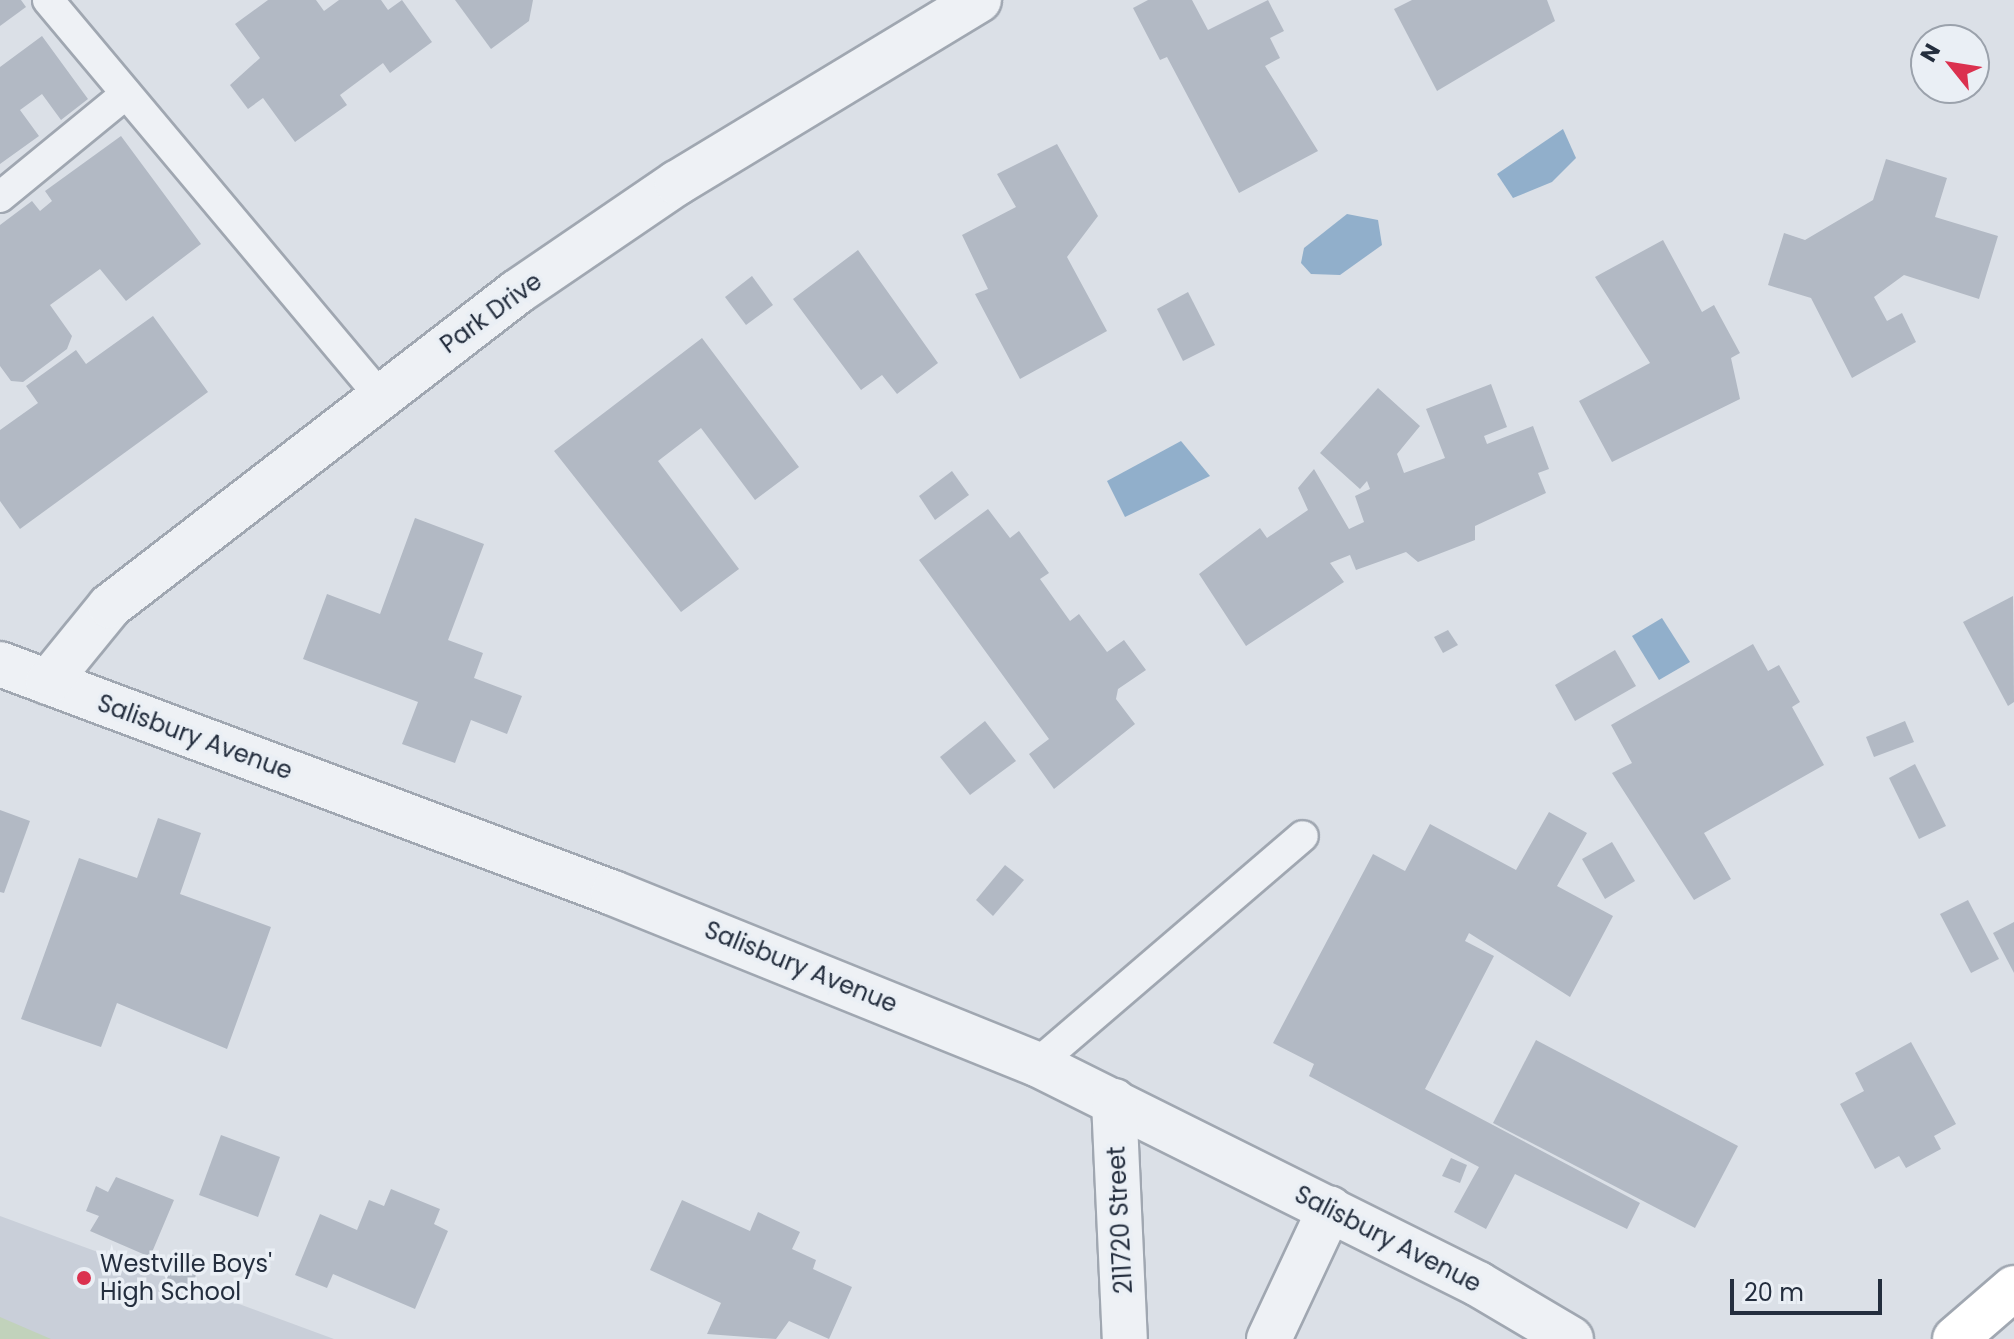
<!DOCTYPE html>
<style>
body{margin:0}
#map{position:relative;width:2014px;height:1339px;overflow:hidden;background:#dbe0e7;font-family:Poppins,sans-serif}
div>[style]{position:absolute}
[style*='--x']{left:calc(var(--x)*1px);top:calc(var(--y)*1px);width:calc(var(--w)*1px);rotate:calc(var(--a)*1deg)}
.built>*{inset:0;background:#c9cfd9}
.green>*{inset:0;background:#c1d2bb}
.water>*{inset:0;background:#91afcb}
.building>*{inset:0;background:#b2b9c4}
.roads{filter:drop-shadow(2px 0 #a0a7b1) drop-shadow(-2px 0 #a0a7b1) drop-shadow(0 2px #a0a7b1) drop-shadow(0 -2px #a0a7b1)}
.lane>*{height:30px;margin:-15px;padding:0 15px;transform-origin:15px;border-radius:15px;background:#eef1f5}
.street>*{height:44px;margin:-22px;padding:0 22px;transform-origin:22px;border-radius:22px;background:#eef1f5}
.highway>*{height:44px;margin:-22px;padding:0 22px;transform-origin:22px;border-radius:22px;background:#fff}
.dots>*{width:22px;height:22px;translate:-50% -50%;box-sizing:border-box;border:4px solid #eaeff5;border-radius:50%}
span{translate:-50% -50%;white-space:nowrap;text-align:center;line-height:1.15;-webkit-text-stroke:7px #eaeff5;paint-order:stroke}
.street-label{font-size:24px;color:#242e3e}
.poi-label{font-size:24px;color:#242e3e}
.left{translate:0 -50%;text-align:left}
.north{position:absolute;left:1910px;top:24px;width:80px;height:80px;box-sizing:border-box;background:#eaeff5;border:2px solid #9ba2ac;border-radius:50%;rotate:300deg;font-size:22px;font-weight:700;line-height:32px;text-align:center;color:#242e3e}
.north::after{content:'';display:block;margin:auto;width:28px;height:36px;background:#db314f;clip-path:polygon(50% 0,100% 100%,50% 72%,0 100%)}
.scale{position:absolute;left:1730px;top:1279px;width:152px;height:36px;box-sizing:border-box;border:4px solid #242e3e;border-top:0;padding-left:10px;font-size:24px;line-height:28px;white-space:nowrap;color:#242e3e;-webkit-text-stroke:6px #eaeff5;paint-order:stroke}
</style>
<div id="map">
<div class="built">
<div style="clip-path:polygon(0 1216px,334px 1339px,0 1339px)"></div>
</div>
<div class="green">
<div style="clip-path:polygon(0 1317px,51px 1339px,0 1339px)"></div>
</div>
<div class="water">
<div style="clip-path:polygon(1563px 129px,1576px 158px,1552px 182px,1513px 198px,1497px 174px)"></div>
<div style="clip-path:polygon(1347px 214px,1378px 220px,1382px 245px,1340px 275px,1311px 274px,1301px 263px,1304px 248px)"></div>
<div style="clip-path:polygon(1181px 441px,1210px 476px,1125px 517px,1107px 481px)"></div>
<div style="clip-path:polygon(1662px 618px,1690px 662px,1659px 680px,1632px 636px)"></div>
</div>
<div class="building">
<div style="clip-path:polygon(0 0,21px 0,26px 7px,0 26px)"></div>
<div style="clip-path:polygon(268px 0,316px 0,324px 11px,339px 0,381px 0,388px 10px,402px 0,432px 42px,390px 73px,383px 63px,340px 95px,347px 105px,295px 142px,263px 98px,248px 109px,230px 85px,260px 58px,235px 24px)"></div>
<div style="clip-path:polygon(455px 0,533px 0,529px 21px,491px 49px)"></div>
<div style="clip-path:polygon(1148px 0,1192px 0,1208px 30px,1268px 0,1284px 31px,1270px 38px,1280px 58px,1265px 66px,1318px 151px,1239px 193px,1167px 57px,1160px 60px,1133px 8px)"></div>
<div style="clip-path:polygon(1412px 0,1547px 0,1555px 21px,1437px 91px,1394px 9px)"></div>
<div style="clip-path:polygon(42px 36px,88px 99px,61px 120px,42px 94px,20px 110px,39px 136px,0 164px,0 67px)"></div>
<div style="clip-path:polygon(121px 136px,201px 244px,126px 301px,100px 269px,50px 305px,72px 336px,67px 349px,23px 382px,11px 381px,0 366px,0 225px,32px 201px,40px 211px,52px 201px,45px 191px)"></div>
<div style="clip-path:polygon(1057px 144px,1098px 216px,1067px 257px,1107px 331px,1020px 379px,975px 294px,988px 289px,962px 235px,1016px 207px,997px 174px)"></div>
<div style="clip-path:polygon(1886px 159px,1947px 178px,1935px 217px,1998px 236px,1979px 299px,1904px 275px,1874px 297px,1887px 321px,1902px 313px,1916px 342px,1852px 378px,1811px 298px,1768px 285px,1784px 233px,1805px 240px,1873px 200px)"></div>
<div style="clip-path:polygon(1663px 240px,1702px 312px,1714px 305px,1740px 353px,1731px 358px,1740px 399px,1612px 462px,1579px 401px,1650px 363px,1595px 277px)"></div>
<div style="clip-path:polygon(858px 250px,938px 363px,897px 394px,882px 375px,861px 390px,793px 299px)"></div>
<div style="clip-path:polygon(752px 276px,773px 305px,746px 325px,725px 297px)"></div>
<div style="clip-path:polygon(1188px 292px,1215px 345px,1183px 361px,1157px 309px)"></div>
<div style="clip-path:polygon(153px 316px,208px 392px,20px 529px,0 501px,0 430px,38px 403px,26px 386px,76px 350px,86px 364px)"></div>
<div style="clip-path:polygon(702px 338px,799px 467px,755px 500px,701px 428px,658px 461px,739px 569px,681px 612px,554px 451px)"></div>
<div style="clip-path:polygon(1491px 384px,1507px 427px,1484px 436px,1487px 444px,1533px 426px,1549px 469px,1538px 473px,1546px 493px,1475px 526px,1475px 540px,1418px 562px,1406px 552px,1356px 570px,1350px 555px,1330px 563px,1344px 582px,1246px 646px,1199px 574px,1260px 528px,1267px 538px,1308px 510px,1298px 488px,1314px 469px,1349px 529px,1364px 522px,1355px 496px,1370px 489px,1367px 481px,1360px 489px,1320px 453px,1378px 388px,1420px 426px,1397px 454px,1404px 473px,1445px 458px,1426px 409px)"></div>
<div style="clip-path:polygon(952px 471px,969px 495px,935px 520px,919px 496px)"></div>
<div style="clip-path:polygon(988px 509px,1010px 538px,1019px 531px,1049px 573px,1040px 579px,1070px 621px,1079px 614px,1107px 652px,1124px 640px,1146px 670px,1118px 689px,1116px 699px,1135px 724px,1054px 789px,1029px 754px,1049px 739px,919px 560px)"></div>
<div style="clip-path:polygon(415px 518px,484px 544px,448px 640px,483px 653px,474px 678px,522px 696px,507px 734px,471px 720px,455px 763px,402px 744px,418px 702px,303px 659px,327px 594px,380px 614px)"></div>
<div style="clip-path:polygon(2013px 596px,2014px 702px,2008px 706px,1963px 622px)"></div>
<div style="clip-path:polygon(1448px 630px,1458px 645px,1443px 653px,1434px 637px)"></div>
<div style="clip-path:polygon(1753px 644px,1768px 671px,1779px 665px,1800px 702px,1792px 707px,1824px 765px,1704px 833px,1731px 879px,1694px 900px,1612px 773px,1632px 763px,1611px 725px)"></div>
<div style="clip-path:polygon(1615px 650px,1636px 686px,1575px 721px,1555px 685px)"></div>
<div style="clip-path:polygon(985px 721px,1016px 761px,970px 795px,940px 757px)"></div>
<div style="clip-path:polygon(1905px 721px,1914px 742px,1874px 757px,1866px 737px)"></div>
<div style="clip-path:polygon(1915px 764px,1946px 826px,1919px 839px,1889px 778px)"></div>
<div style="clip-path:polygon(0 810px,30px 821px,4px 893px,0 892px)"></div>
<div style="clip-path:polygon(1549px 812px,1587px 833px,1557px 886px,1613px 916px,1570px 997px,1469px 933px,1465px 941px,1494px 956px,1425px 1089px,1640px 1203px,1627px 1229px,1515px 1174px,1486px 1229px,1454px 1212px,1479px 1167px,1309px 1076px,1314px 1064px,1273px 1043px,1373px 854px,1405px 871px,1430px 824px,1516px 870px)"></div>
<div style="clip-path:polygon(158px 818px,201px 833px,180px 894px,271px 927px,227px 1049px,117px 1003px,101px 1047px,21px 1019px,79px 858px,137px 878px)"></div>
<div style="clip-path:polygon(1612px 842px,1635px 881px,1605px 899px,1582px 859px)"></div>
<div style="clip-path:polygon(1005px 865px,1024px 880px,993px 916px,976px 900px)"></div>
<div style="clip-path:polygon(1968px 900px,1999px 959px,1971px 973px,1940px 914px)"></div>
<div style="clip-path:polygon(2014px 922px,2014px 973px,1993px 933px)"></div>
<div style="clip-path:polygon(1536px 1040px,1738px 1146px,1695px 1228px,1493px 1123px)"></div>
<div style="clip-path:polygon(1911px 1042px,1956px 1124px,1934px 1136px,1941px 1149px,1906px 1168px,1899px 1156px,1875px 1169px,1840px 1104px,1864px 1091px,1855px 1073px)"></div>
<div style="clip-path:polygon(221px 1135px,280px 1157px,258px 1217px,199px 1195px)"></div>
<div style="clip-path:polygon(1451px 1158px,1467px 1165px,1460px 1183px,1442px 1176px)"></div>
<div style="clip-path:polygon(116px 1177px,174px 1200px,150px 1257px,90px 1231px,99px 1216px,86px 1211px,96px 1186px,108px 1192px)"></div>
<div style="clip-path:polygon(391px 1189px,440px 1209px,434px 1224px,448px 1231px,415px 1309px,333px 1274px,327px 1288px,295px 1275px,320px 1214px,357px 1230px,369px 1200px,384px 1206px)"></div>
<div style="clip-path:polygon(682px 1200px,750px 1231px,758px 1212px,800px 1232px,792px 1249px,816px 1260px,813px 1269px,852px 1287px,829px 1339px,789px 1321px,776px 1339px,707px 1334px,721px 1303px,650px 1270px)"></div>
<div style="clip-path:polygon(177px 1249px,202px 1258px,191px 1289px,166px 1280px)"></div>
</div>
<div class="roads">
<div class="lane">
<div style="--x:48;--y:0;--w:517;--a:50.02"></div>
<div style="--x:0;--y:197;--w:163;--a:-39.3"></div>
<div style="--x:1037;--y:1064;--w:350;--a:-40.6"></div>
</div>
<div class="street">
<div style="--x:0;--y:664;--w:654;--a:20.48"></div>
<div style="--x:613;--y:893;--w:457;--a:22"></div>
<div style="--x:1037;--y:1064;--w:493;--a:26.5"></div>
<div style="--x:1478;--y:1284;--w:108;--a:30.6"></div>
<div style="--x:48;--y:682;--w:98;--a:-50.8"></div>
<div style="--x:110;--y:606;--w:514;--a:-37.65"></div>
<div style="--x:517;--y:292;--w:194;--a:-34.3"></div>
<div style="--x:677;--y:183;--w:353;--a:-31.2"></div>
<div style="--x:1114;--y:1101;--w:238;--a:87.4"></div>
<div style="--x:1269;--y:1339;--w:144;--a:-64.9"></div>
</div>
<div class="highway">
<div style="--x:1955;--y:1339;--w:78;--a:-40.8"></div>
</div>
</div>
<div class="dots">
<div style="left:84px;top:1278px;background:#db314f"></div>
</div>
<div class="street-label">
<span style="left:491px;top:313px;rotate:-36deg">Park Drive</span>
<span style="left:195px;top:737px;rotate:20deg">Salisbury Avenue</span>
<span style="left:801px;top:967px;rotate:22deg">Salisbury Avenue</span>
<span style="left:1120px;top:1220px;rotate:-93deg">211720 Street</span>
<span style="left:1388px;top:1239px;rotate:27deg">Salisbury Avenue</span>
</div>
<div class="poi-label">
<span class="left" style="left:100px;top:1278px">Westville Boys'<br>High School</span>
</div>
<div class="north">N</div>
<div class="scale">20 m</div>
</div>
